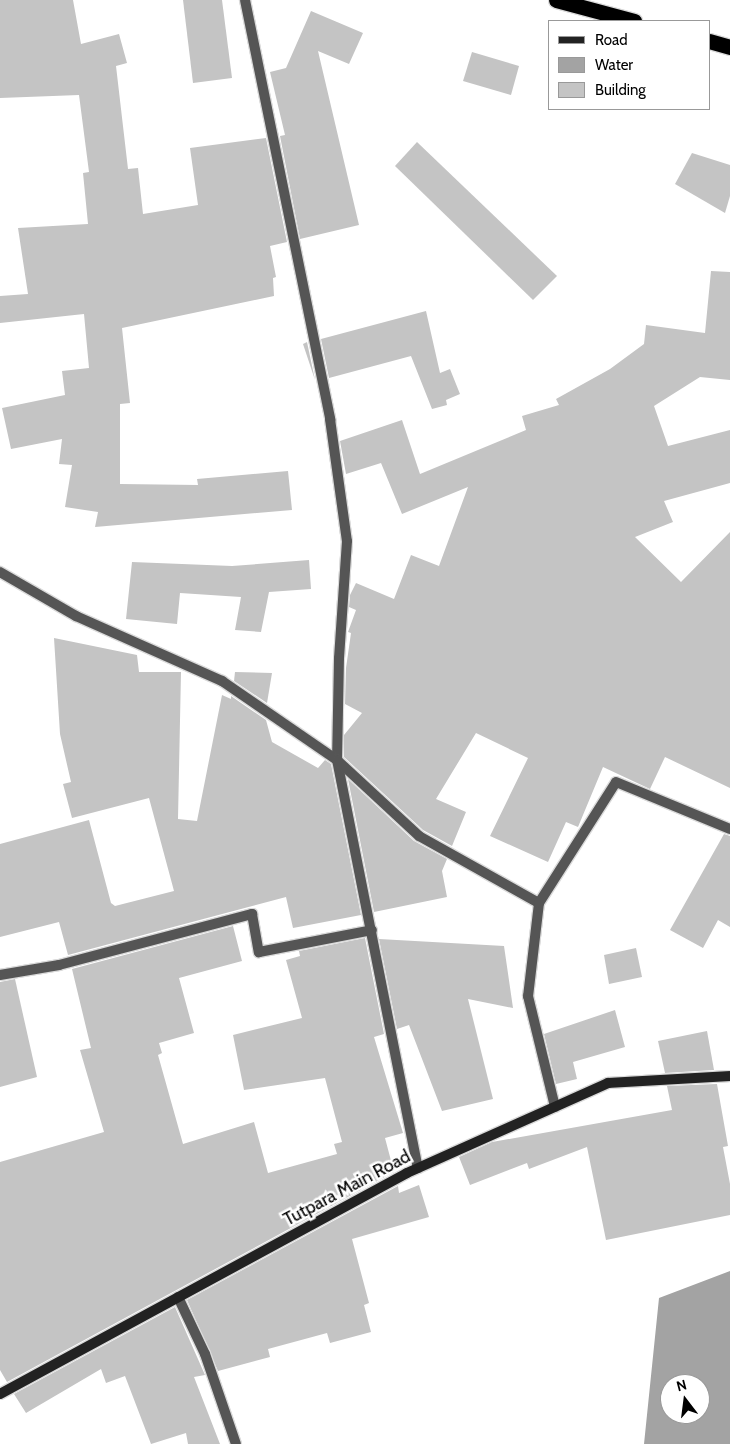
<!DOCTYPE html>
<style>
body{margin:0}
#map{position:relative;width:730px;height:1444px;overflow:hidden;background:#fff;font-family:Cabin,sans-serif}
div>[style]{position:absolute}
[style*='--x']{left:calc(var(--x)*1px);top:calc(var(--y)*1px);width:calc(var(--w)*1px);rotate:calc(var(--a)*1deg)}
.water>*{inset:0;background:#a3a3a3}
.building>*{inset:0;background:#c4c4c4}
.roads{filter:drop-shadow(1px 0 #dbdbdb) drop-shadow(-1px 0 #dbdbdb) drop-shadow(0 1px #dbdbdb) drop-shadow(0 -1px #dbdbdb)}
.street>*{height:10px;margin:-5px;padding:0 5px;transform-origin:5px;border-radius:5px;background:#555}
.secondary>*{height:10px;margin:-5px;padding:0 5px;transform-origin:5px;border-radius:5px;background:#222}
.highway>*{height:15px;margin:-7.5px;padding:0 7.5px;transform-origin:7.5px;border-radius:7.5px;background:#000}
span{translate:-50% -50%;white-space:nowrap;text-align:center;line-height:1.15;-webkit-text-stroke:5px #fff;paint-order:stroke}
.street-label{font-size:18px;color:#000}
.legend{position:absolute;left:548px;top:20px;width:162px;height:90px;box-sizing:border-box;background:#fff;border:1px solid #999;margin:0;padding:6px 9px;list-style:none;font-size:15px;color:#000}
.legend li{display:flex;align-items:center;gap:10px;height:25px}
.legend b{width:25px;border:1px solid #999}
.north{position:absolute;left:660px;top:1374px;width:50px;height:50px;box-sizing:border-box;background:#fff;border:1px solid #999;border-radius:50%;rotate:345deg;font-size:14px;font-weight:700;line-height:20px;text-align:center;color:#000}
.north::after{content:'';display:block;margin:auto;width:18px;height:22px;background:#000;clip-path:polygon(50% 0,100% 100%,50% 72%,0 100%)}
</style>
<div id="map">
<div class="water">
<div style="clip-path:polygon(evenodd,730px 1271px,730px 1444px,644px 1444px,659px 1298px,730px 1271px,670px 1384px,700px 1384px,700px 1414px,670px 1414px,670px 1384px)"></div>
</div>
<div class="building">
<div style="clip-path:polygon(0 0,73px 0,81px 44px,119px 34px,127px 63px,116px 66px,128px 169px,138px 168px,143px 214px,198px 205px,190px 148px,266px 138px,287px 242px,270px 246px,276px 277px,273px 278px,274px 296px,122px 328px,130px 403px,120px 404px,120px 484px,198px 485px,197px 479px,288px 471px,292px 510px,95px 527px,98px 512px,65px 507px,72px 465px,59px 464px,62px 439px,11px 449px,2px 408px,65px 395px,62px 371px,89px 368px,84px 314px,0 323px,0 296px,28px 294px,18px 228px,88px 224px,83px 173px,89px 172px,79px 95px,0 98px)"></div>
<div style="clip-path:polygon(183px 0,222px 0,232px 78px,193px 83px)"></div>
<div style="clip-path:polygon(311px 11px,363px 33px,349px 64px,318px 51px,359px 225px,300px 239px,280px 136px,285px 135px,270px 72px,286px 68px)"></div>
<div style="clip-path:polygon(472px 52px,519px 66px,511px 95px,463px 81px)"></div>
<div style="clip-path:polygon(417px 142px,557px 276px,533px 300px,395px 166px)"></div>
<div style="clip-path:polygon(692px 153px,730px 165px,730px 196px,725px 213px,675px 184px)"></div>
<div style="clip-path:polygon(711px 271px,730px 272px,730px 380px,700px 377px,654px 406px,668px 446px,730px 430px,730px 483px,664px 501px,673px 522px,635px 537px,681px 582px,730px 532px,730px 788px,665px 757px,650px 789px,603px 767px,578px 827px,566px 822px,548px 862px,490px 836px,528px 758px,476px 733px,436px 799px,466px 812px,452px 846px,423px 830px,344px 757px,344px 735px,362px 713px,345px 704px,346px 668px,351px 633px,348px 632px,356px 610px,349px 607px,350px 595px,356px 583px,394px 599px,411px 555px,439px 566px,468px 487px,402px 514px,381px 463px,346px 474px,340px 441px,402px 420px,420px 474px,526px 430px,522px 416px,559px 405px,556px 399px,610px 369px,644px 344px,646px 325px,705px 333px)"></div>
<div style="clip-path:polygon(426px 311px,440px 373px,450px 369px,460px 394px,446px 400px,447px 405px,432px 409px,411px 356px,329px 378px,321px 339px)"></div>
<div style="clip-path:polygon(307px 342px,315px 380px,303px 344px)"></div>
<div style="clip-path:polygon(309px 560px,311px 589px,269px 592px,261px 632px,235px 630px,241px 597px,180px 593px,177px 624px,126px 619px,132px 562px,232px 566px)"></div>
<div style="clip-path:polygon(54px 638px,137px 655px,139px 672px,181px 672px,178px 819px,197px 821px,222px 695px,231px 699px,231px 696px,266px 720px,272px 742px,318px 768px,325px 760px,331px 764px,361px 915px,293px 928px,286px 897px,68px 955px,59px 922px,0 937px,0 844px,89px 820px,111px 903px,115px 906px,174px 891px,149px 798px,72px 818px,63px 784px,71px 782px,60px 734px)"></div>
<div style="clip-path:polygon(235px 672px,272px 673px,267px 703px,234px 681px)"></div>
<div style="clip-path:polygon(348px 779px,414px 841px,447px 859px,442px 871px,447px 897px,374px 912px)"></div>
<div style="clip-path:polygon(724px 834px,730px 836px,730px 927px,718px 920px,703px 948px,670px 930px)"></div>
<div style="clip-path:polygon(233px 926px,242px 961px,179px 978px,194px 1033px,159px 1043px,162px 1053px,158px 1055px,183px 1144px,254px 1122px,268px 1173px,337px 1154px,334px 1144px,342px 1142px,325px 1078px,244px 1090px,233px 1035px,302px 1018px,286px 960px,300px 956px,299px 951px,365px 938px,384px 1034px,374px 1037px,403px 1133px,385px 1138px,394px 1172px,7px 1382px,0 1370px,0 1162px,104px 1132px,80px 1050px,91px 1048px,72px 969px)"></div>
<div style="clip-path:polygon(379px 939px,504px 946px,513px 1008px,468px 999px,493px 1099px,442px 1111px,409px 1025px,397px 1029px)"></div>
<div style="clip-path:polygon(636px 948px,642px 977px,609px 984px,604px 955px)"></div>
<div style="clip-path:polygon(15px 979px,37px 1077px,0 1087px,0 982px)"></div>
<div style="clip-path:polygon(615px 1010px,625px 1047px,573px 1062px,577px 1079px,556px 1084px,544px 1034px)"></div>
<div style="clip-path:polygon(707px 1031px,714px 1070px,665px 1073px,658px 1041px)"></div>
<div style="clip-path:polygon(717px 1084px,728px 1146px,723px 1147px,730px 1184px,730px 1215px,606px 1240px,587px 1147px,529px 1169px,527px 1163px,470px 1185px,459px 1157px,492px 1142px,672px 1110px,667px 1086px)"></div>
<div style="clip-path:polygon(419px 1185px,429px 1217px,352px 1239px,369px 1303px,364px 1305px,371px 1332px,330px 1343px,327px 1333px,268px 1349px,270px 1357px,218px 1371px,187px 1300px,398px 1186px,399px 1193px)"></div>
<div style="clip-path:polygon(175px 1307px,205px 1375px,194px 1377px,220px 1444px,188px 1444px,186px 1433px,151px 1444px,125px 1376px,106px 1383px,101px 1369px,26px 1413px,14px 1394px)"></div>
</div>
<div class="roads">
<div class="street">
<div style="--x:245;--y:0;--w:428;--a:78.5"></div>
<div style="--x:330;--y:419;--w:123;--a:82.1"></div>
<div style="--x:347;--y:541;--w:117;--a:93.9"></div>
<div style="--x:339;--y:658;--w:102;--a:91.1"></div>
<div style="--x:337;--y:760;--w:416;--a:78.8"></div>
<div style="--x:0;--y:572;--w:88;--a:30.1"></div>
<div style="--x:76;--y:616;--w:160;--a:24"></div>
<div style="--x:222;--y:681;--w:140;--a:34.5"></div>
<div style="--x:337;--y:760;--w:112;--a:42.8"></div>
<div style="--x:419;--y:836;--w:137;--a:29.2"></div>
<div style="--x:539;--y:903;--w:94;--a:96.7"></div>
<div style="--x:528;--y:996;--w:114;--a:76.3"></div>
<div style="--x:539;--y:903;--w:143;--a:-57.5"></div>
<div style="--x:616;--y:782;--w:123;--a:22.4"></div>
<div style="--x:0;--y:975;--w:60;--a:-9.6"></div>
<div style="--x:59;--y:965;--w:200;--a:-14.8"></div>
<div style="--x:252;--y:914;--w:39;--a:80"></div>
<div style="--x:259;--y:952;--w:115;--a:-11"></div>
<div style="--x:178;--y:1297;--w:63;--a:64.7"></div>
<div style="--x:205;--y:1354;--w:95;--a:71"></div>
</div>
<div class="secondary">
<div style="--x:0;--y:1394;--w:463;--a:-28.5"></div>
<div style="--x:407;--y:1173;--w:220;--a:-24.1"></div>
<div style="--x:608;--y:1083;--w:122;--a:-3.3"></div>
</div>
<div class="highway">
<div style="--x:556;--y:0;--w:81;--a:15.1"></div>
<div style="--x:709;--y:41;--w:22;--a:16"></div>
</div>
</div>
<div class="street-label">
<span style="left:347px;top:1188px;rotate:-28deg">Tutpara Main Road</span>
</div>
<ul class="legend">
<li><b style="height:6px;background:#222"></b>Road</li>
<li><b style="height:14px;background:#a3a3a3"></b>Water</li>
<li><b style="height:14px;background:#c4c4c4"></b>Building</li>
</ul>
<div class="north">N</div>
</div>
